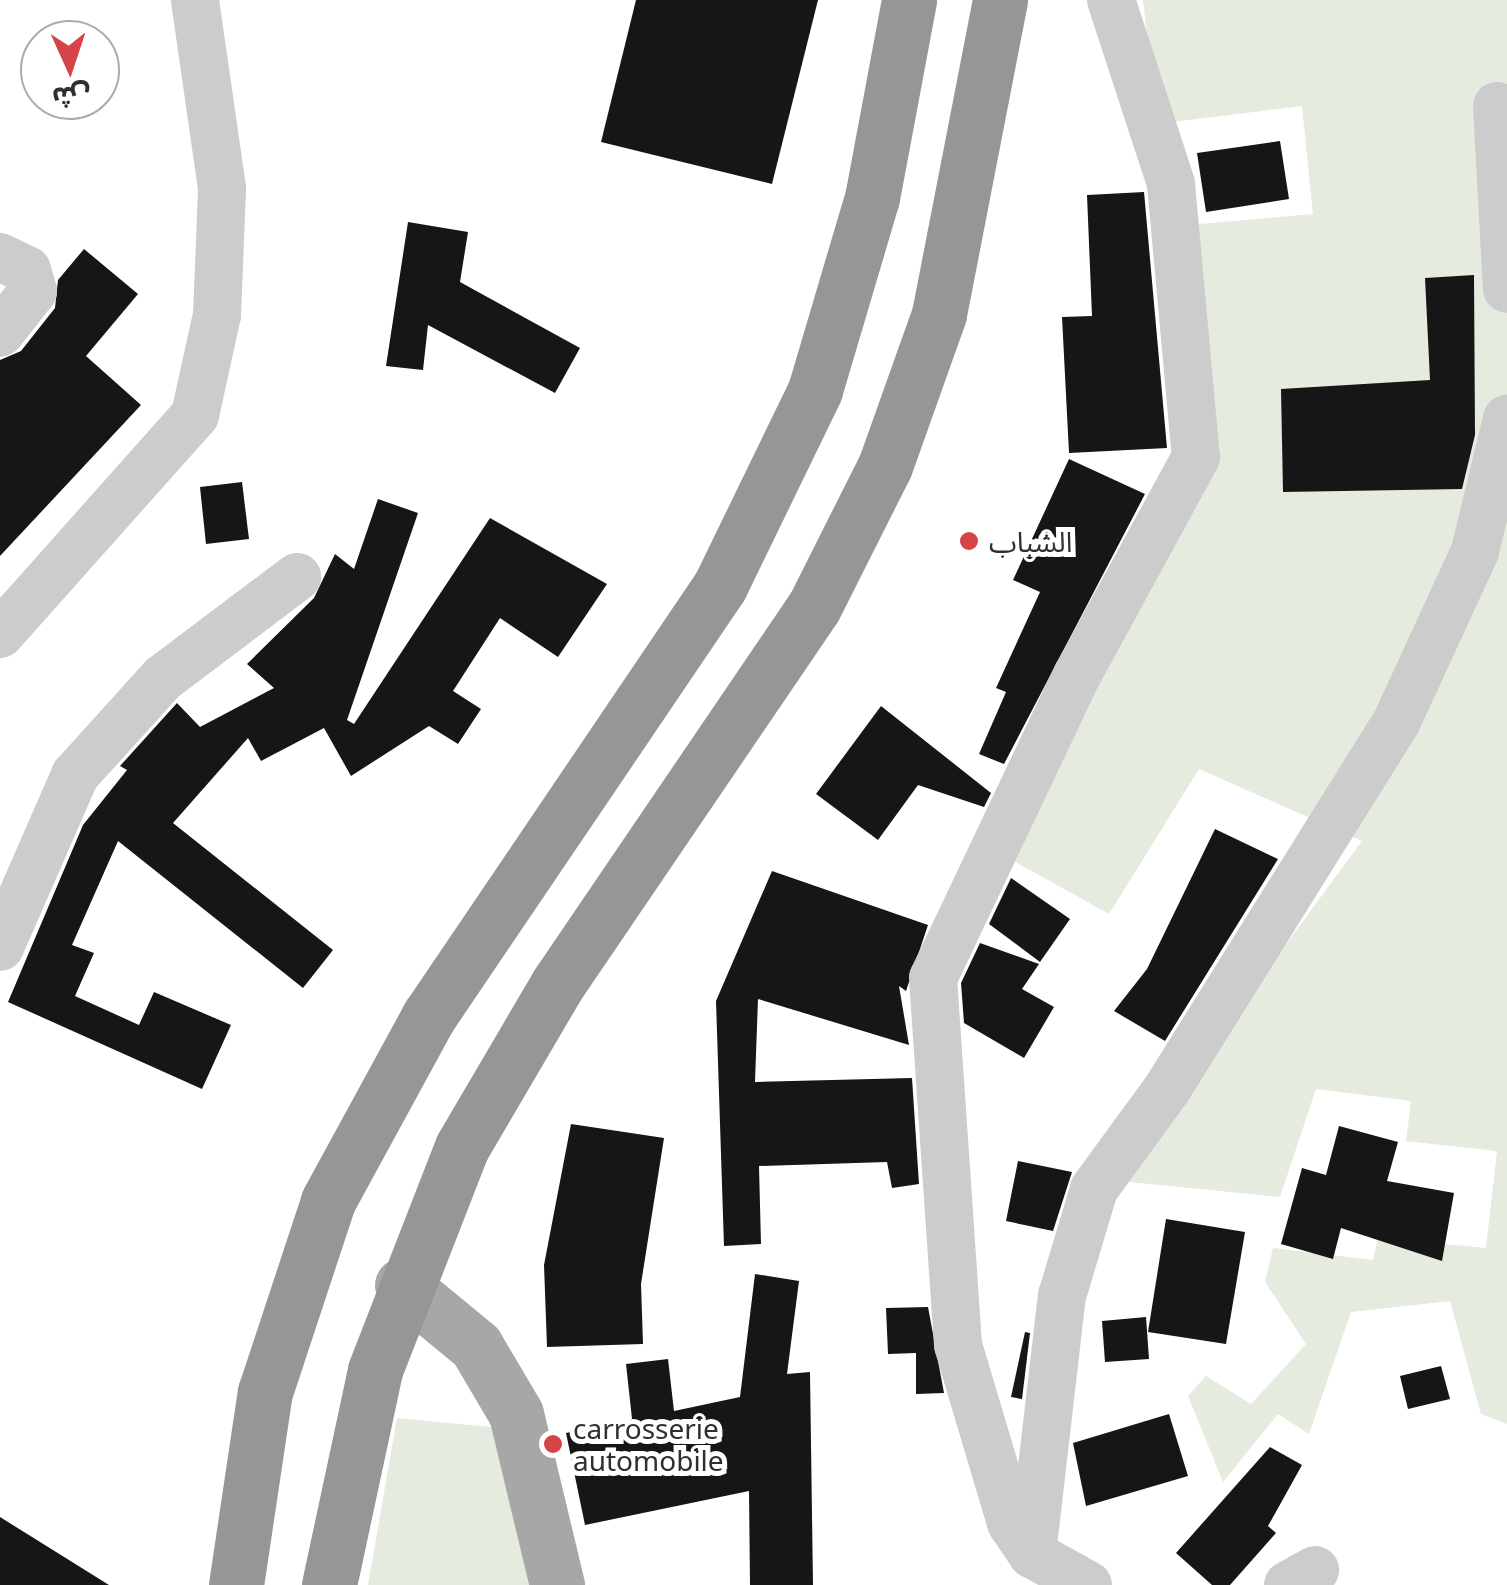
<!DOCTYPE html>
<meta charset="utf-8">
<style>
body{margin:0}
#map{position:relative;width:1507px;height:1585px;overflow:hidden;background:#fff;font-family:"Noto Sans","Noto Sans Arabic",sans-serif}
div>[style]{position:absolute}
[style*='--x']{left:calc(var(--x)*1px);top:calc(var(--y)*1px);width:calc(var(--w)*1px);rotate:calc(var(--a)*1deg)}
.green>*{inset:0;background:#e5ebdf}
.building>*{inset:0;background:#161616}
.minor>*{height:48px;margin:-24px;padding:0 24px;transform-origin:24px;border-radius:24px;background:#ccc}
.major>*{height:55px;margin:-27.5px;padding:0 27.5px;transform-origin:27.5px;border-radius:27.5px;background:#a7a7a7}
.highway>*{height:55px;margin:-27.5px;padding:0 27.5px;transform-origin:27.5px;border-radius:27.5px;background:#969696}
.dots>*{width:28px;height:28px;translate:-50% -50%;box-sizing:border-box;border:5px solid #fff;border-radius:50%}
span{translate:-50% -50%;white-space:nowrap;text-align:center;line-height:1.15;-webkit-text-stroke:10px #fff;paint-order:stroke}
.poi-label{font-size:28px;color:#2f2f2f}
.left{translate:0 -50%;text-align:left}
.north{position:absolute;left:20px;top:20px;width:100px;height:100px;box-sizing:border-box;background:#fff;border:2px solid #acacac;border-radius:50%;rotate:177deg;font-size:28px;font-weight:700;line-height:40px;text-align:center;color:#2f2f2f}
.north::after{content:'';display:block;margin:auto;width:35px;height:45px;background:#d44448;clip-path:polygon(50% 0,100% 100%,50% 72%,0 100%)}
</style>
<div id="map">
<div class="green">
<div style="clip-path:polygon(1143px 0,1507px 0,1507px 1424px,1481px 1414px,1450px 1301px,1351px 1312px,1309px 1434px,1278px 1414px,1223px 1482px,1188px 1396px,1206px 1376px,1251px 1404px,1306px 1344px,1265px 1282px,1273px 1248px,1373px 1260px,1378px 1238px,1486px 1248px,1497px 1151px,1406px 1141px,1411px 1101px,1316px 1089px,1280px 1197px,1129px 1182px,1182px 1085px,1362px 841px,1199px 769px,1109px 914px,1012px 860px,1192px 426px,1189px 225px,1313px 214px,1302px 106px,1157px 124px)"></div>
<div style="clip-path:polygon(397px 1418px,501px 1428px,539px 1585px,368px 1585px)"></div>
</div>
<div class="building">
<div style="clip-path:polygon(636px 0,818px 0,772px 184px,601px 142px)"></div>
<div style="clip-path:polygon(1280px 141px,1289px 199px,1206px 212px,1197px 153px)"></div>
<div style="clip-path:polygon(1144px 192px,1167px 448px,1069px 453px,1062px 317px,1092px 316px,1087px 195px)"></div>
<div style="clip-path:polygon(408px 222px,468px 232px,460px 282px,580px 348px,555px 393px,428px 325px,423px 370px,386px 366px)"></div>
<div style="clip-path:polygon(84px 249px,138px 294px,86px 356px,141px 405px,0 556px,0 360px,21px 351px,55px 308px,58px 280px)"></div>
<div style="clip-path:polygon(1474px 275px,1475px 435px,1462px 489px,1283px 492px,1281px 389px,1430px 380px,1425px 278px)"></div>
<div style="clip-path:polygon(1069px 459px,1145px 494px,1004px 764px,979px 754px,1006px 692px,996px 688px,1040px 592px,1013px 580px)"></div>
<div style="clip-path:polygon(242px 482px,249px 539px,206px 544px,200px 487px)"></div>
<div style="clip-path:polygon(378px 499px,418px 513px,347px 720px,354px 724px,490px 518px,607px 584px,558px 657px,500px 618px,453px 691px,481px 709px,458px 744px,429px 726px,351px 776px,324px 728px,261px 761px,248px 738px,173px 823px,333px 950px,303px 988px,118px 841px,72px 945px,94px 953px,75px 996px,139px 1025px,154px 992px,231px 1025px,202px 1089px,8px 1002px,83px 825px,127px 770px,120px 766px,177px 703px,200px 727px,274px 688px,247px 664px,314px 598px,335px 554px,354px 569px)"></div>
<div style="clip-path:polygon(881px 706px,991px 793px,984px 807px,918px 785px,878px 840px,816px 794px)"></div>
<div style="clip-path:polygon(1215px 829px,1278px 859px,1165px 1041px,1114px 1011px,1147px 969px)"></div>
<div style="clip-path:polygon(772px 871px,928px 925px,906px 991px,899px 986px,909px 1045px,758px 999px,755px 1082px,912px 1078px,919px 1184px,892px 1188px,887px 1162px,759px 1166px,761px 1244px,724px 1246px,716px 1001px)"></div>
<div style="clip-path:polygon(1011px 878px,1070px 919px,1040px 962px,989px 924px)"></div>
<div style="clip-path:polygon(980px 943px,1039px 964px,1022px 989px,1054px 1007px,1024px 1058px,964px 1023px,961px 983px)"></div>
<div style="clip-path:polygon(571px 1124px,664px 1138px,641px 1284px,643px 1344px,547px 1347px,544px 1265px)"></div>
<div style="clip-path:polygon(1339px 1126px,1398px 1142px,1387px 1181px,1454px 1193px,1442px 1261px,1341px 1228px,1333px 1259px,1281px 1244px,1302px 1168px,1326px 1175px)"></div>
<div style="clip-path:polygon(1018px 1161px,1072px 1172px,1053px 1231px,1006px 1221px)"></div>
<div style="clip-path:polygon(1166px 1219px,1245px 1232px,1226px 1344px,1148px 1332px)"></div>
<div style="clip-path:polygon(755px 1274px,799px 1281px,787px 1374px,810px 1372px,813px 1585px,750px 1585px,749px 1491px,585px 1525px,566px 1433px,632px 1419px,626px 1364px,668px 1359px,674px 1411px,740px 1397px)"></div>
<div style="clip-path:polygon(928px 1307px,944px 1393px,916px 1394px,916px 1353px,888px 1354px,886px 1308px)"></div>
<div style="clip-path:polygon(1146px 1317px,1149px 1359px,1105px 1362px,1102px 1321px)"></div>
<div style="clip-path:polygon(1025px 1332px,1030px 1333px,1022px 1399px,1011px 1397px)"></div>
<div style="clip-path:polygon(1441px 1366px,1450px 1399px,1408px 1409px,1400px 1376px)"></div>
<div style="clip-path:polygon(1169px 1414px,1188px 1476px,1086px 1506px,1073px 1443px)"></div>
<div style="clip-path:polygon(1270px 1447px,1302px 1465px,1268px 1526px,1276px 1533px,1230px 1585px,1212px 1585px,1176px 1553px)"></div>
<div style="clip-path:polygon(0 1517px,109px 1585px,0 1585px)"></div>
</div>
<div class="minor">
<div style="--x:1111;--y:0;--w:194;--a:71.9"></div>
<div style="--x:1171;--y:184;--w:274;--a:84.8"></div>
<div style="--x:1196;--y:457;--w:248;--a:118.6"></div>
<div style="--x:1077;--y:675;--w:335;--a:115.4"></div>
<div style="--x:933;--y:978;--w:368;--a:86.1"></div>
<div style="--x:958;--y:1345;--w:186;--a:73.4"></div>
<div style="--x:1011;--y:1523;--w:37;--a:56"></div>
<div style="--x:1032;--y:1554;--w:260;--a:-83.4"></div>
<div style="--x:1062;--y:1296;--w:112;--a:-73.3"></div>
<div style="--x:1094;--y:1189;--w:124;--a:-53.9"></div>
<div style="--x:1167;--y:1089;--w:432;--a:-58"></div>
<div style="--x:1396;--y:723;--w:189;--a:-65.3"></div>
<div style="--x:1475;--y:551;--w:136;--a:-76.4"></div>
<div style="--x:1497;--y:106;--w:183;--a:86.9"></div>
<div style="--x:0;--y:257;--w:30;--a:26"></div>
<div style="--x:27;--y:270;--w:22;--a:74"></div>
<div style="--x:33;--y:291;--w:53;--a:128.2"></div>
<div style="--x:0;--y:634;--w:293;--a:-48.3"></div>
<div style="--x:195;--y:415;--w:102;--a:-77.6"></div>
<div style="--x:217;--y:315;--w:127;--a:-87.7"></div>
<div style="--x:222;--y:188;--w:190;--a:-98.2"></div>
<div style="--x:0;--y:947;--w:188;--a:-66.4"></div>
<div style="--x:75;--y:775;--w:131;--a:-47.8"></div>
<div style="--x:163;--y:678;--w:168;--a:-37"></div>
<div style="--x:1032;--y:1554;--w:64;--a:29"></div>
<div style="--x:1288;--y:1585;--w:31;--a:-29"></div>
</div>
<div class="major">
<div style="--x:402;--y:1285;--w:96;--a:39.5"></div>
<div style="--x:476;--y:1346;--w:79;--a:59.5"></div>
<div style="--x:516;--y:1414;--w:176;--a:76.5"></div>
</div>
<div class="highway">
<div style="--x:236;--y:1585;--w:195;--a:-81.5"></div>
<div style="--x:265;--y:1392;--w:201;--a:-71.7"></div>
<div style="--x:328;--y:1201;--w:211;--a:-61.4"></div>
<div style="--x:429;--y:1016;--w:519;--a:-55.91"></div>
<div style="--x:720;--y:586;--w:218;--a:-64.1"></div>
<div style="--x:815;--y:390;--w:200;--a:-73.5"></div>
<div style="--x:872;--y:198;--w:201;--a:-79.4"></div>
<div style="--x:329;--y:1585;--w:220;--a:-77.9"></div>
<div style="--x:375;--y:1370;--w:239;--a:-68.7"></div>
<div style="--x:462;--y:1147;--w:188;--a:-59.6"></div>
<div style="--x:557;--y:985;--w:457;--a:-55.8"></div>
<div style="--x:814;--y:607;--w:158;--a:-63.3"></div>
<div style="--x:885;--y:466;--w:161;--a:-70.4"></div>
<div style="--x:939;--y:314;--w:320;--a:-79"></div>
</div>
<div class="dots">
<div style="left:969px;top:541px;background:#d44448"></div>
<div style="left:553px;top:1444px;background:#d44448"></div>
</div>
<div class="poi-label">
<span class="left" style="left:989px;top:541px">الشباب</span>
<span class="left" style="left:573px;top:1444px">carrosserie<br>automobile</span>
</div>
<div class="north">ش</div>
</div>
